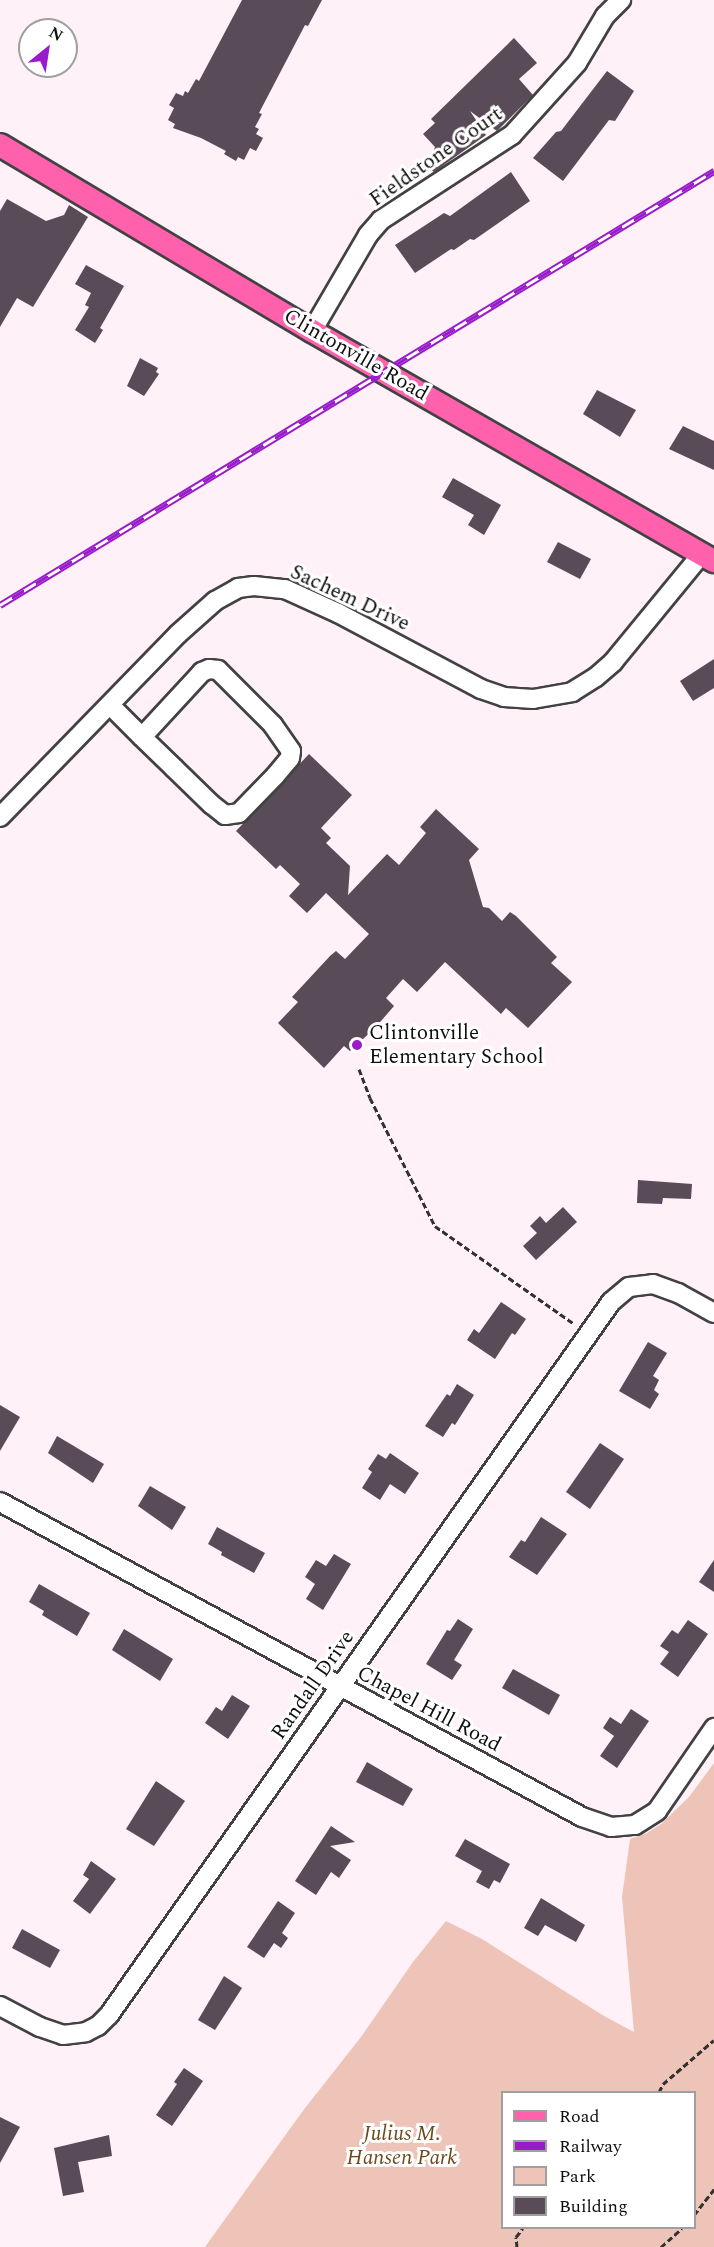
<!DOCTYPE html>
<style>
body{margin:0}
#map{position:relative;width:714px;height:2247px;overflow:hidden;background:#fff1f7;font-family:Spectral,serif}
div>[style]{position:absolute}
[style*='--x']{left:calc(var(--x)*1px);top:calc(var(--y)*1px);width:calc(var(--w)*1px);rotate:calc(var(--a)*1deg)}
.green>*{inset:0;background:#edc4b7}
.building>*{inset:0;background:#594b57}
.path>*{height:3px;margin-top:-1.5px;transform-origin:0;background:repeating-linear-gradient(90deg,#313131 0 6px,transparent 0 9px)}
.roads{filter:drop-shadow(2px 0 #424242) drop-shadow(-2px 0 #424242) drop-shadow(0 2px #424242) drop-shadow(0 -2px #424242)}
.minor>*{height:18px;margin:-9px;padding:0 9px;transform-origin:9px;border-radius:9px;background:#fff}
.major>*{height:22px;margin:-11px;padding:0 11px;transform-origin:11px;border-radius:11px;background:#ff61ad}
.rail>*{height:7px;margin-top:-3.5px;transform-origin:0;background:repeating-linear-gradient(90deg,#fff 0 14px,#991cca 0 28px);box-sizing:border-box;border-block:2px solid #991cca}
.dots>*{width:16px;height:16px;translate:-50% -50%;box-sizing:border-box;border:3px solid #fff;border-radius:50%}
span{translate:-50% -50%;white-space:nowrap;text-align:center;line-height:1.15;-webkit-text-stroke:6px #fff;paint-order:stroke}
.street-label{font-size:21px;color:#0f0f0f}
.poi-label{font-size:21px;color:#0f0f0f}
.left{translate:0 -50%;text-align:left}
.park-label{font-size:21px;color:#6d481a;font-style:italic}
.legend{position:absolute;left:501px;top:2091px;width:195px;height:138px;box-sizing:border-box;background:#fff;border:2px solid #9f9f9f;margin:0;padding:8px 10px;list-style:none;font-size:18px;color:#0f0f0f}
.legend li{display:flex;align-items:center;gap:12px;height:30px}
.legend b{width:30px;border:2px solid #9f9f9f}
.north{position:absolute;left:18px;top:18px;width:60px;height:60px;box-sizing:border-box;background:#fff;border:2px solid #9f9f9f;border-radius:50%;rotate:30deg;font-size:16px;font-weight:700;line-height:24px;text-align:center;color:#0f0f0f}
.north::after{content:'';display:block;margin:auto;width:21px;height:27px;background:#991cca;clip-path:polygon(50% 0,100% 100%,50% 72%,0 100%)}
</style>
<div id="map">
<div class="green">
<div style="clip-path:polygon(evenodd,714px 1763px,714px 2247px,205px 2247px,302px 2112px,361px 2037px,413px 1962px,446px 1921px,482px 1939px,604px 2016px,634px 2032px,622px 1897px,630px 1839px,647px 1833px,661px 1824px,689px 1797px,714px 1763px,502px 2092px,694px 2092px,694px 2228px,502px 2228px,502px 2092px)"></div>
</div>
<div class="building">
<div style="clip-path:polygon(242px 0,322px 0,308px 26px,305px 25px,259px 113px,262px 114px,255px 127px,259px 129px,256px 134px,263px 138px,256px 151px,250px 148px,244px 160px,238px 157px,236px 161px,224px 154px,226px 151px,201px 138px,173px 128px,175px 124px,168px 120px,174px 108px,169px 105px,176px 93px,183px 96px,185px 91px,188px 93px,196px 79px,199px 81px)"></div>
<div style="clip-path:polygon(514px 38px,537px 63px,519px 79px,533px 95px,497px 131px,470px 111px,486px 135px,434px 172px,428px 167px,435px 147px,423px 134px,435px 123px,431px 119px)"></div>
<div style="clip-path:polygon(607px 71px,634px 91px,615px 121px,609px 120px,563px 181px,533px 158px,556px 132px,561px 131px)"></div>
<div style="clip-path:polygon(511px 172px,530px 201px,474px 240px,470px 239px,454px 250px,451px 249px,415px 273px,395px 245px,444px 213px,450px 216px)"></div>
<div style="clip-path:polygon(7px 199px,46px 221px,64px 215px,69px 205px,88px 217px,33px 307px,17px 298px,0 327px,0 211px)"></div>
<div style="clip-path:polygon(86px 265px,124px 286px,100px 328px,103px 330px,95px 343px,75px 330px,89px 307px,85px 305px,91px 293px,75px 284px)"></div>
<div style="clip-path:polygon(140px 358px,158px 368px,156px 372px,159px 374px,144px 396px,127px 386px)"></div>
<div style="clip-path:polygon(597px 390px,636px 410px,620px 437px,583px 414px)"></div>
<div style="clip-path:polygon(683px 426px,714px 441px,714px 470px,669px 449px)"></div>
<div style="clip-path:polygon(453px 478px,501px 505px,484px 535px,468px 525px,474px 515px,442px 497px)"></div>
<div style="clip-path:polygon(558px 542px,591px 559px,580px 579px,547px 562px)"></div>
<div style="clip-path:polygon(714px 659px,714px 688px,693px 701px,680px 681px)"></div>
<div style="clip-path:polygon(309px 754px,352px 795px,321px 828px,331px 838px,326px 843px,350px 866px,348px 895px,387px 854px,399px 865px,426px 833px,420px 827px,436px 809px,479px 849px,469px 860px,483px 907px,489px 908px,502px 921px,510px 912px,516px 916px,557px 957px,551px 963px,572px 982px,528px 1028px,506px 1008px,501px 1014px,445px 962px,417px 992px,403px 979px,386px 998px,394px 1006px,375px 1028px,350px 1051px,344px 1046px,324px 1068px,278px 1023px,298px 1002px,292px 997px,330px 956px,336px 951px,345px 959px,369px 934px,326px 893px,307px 913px,289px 896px,300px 884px,280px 865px,276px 869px,236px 831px)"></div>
<div style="clip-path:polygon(638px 1180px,692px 1184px,691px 1199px,663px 1198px,662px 1204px,637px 1203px)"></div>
<div style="clip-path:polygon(563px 1207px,577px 1222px,536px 1260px,523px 1246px,537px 1233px,530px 1226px,540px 1216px,546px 1223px)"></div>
<div style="clip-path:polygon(501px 1302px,526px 1319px,515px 1335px,512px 1333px,495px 1359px,467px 1340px,474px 1329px,479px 1333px)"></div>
<div style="clip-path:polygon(648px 1342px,667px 1353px,653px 1376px,659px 1380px,654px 1390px,659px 1394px,650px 1409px,619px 1391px)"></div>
<div style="clip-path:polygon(457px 1384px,474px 1395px,455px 1425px,452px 1423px,443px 1437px,425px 1426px,447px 1394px,450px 1396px)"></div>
<div style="clip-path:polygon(0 1405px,20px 1417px,0 1451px)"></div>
<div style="clip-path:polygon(57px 1436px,104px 1464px,93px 1483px,48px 1453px)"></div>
<div style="clip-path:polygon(600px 1443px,624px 1459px,590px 1509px,566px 1492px)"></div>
<div style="clip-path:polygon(390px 1453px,419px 1473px,405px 1494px,390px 1484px,380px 1500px,362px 1488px,372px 1472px,368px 1469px,378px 1454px,386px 1459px)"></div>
<div style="clip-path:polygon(150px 1486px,186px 1507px,172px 1530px,138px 1506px)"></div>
<div style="clip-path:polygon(541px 1517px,567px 1534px,537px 1575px,509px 1557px,521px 1540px,525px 1542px)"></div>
<div style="clip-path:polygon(217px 1527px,265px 1553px,254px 1573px,221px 1555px,222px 1552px,208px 1544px)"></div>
<div style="clip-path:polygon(334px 1554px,351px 1564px,323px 1610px,306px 1599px,315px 1584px,305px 1577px,316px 1560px,326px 1566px)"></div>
<div style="clip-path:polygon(714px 1560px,714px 1592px,699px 1582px)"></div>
<div style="clip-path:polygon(39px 1584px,90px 1613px,77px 1636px,42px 1615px,44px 1611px,29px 1602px)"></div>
<div style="clip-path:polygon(458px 1619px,473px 1629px,454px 1660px,462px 1665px,452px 1680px,426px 1664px,447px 1630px,450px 1631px)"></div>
<div style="clip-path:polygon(688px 1620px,708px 1634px,678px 1677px,660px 1664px,669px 1652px,660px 1646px,672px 1630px,678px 1634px)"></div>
<div style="clip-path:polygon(124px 1629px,173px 1659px,160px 1681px,112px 1650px)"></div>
<div style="clip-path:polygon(513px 1669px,560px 1695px,549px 1715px,502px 1688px)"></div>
<div style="clip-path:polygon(232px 1695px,250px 1706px,228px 1739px,205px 1723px,216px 1707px,222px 1711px)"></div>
<div style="clip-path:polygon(631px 1709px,649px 1721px,617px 1768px,600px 1756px,614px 1736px,603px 1728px,610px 1717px,621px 1724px)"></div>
<div style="clip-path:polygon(367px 1762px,413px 1789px,403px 1806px,356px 1782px)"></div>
<div style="clip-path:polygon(156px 1781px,185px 1801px,154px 1846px,126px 1829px)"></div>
<div style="clip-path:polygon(331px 1826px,355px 1842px,330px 1846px,351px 1860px,339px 1878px,331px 1872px,316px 1895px,295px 1881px)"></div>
<div style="clip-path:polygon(465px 1839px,510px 1864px,500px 1883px,494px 1880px,489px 1889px,476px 1882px,482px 1871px,455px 1856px)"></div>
<div style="clip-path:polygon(91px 1861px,116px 1879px,90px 1914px,73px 1901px,89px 1879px,83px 1875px)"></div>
<div style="clip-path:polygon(541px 1898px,585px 1925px,576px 1942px,545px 1925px,538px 1936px,524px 1928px)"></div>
<div style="clip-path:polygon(278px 1901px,295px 1913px,282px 1933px,288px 1938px,281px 1948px,274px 1943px,264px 1958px,247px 1947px)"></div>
<div style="clip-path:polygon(22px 1929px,60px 1950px,50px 1968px,12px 1948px)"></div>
<div style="clip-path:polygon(224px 1976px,242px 1988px,215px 2030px,198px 2020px)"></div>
<div style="clip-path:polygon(184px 2068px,203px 2081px,172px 2126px,156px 2115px,177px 2084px,174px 2082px)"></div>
<div style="clip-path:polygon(0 2117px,20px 2127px,0 2163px)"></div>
<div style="clip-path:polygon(109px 2135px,112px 2156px,78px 2162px,84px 2192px,63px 2196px,54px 2148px)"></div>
</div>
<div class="path">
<div style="--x:359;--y:1069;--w:31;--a:69"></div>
<div style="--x:370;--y:1098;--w:144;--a:63.1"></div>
<div style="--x:435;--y:1226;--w:169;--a:35.1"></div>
<div style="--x:659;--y:2092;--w:9;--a:-63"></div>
<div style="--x:663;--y:2084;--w:67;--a:-40.8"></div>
<div style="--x:694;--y:2215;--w:33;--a:-52"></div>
<div style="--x:517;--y:2247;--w:10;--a:-96"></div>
<div style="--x:516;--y:2237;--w:11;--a:-52"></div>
<div style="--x:661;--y:2247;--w:28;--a:-42"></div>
</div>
<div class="roads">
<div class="minor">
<div style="--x:312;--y:331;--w:111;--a:-59.7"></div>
<div style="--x:368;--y:235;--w:20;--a:-49"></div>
<div style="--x:381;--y:220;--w:156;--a:-33"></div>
<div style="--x:512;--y:135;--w:97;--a:-47.9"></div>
<div style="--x:577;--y:63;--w:55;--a:-59.2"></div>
<div style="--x:605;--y:16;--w:23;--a:-45"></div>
<div style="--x:110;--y:705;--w:45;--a:45"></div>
<div style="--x:142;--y:737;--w:45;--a:44.1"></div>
<div style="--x:174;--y:768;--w:52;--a:44.2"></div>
<div style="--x:211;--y:804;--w:18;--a:38"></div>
<div style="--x:225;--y:815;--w:14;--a:-8"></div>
<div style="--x:239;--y:813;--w:52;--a:-45.8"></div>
<div style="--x:275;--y:776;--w:23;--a:-50"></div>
<div style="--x:290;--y:758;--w:7;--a:-82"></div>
<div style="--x:291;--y:751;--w:32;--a:-125"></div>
<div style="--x:273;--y:725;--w:78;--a:-135"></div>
<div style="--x:218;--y:670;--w:9;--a:-174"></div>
<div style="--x:209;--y:669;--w:8;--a:157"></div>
<div style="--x:202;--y:672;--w:88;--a:132.7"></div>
<div style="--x:0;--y:817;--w:255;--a:-45.8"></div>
<div style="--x:178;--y:634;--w:50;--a:-41.7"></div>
<div style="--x:215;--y:601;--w:26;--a:-29"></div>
<div style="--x:238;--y:588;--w:16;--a:-7"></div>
<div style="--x:254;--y:586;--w:31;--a:6"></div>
<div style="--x:285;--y:589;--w:58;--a:24.4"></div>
<div style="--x:338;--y:613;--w:162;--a:28"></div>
<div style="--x:481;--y:689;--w:24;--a:19"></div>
<div style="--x:504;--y:697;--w:29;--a:4"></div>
<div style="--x:533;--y:699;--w:40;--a:-10"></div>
<div style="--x:572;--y:692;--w:28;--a:-32"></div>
<div style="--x:596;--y:677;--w:23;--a:-41"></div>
<div style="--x:613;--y:662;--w:139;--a:-50.6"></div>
<div style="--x:0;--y:1502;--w:662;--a:28.42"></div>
<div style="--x:582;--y:1817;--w:31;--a:19"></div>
<div style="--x:611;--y:1827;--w:24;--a:-5"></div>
<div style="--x:635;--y:1825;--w:26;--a:-32"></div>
<div style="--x:657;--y:1811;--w:101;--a:-55.5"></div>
<div style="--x:0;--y:2006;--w:45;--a:27.7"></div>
<div style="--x:40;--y:2027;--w:24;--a:19"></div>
<div style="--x:63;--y:2035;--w:23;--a:-7"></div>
<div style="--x:86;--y:2032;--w:13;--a:-27"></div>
<div style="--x:98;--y:2026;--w:16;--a:-45"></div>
<div style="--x:109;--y:2015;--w:872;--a:-54.85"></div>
<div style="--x:611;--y:1302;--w:23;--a:-40"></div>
<div style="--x:629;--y:1287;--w:24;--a:-7"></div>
<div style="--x:653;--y:1284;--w:27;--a:20"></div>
<div style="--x:678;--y:1293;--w:41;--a:29.1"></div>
</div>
<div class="major">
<div style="--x:0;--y:145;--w:363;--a:30.8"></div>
<div style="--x:312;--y:331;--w:463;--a:29.8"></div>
</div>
</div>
<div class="rail">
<div style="--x:0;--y:605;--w:836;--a:-31.29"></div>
</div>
<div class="dots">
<div style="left:357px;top:1045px;background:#991cca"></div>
</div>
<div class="street-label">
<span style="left:436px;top:157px;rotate:-35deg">Fieldstone Court</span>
<span style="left:356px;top:355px;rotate:30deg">Clintonville Road</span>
<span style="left:350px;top:598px;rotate:25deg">Sachem Drive</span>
<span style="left:313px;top:1685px;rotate:-55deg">Randall Drive</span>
<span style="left:429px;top:1709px;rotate:28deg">Chapel Hill Road</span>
</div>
<div class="poi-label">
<span class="left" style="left:369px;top:1045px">Clintonville<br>Elementary School</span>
</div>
<div class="park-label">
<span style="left:402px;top:2146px">Julius M.<br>Hansen Park</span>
</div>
<ul class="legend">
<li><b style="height:8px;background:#ff61ad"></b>Road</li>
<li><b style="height:8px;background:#991cca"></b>Railway</li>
<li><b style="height:16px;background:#edc4b7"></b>Park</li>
<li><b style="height:16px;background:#594b57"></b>Building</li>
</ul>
<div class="north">N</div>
</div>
